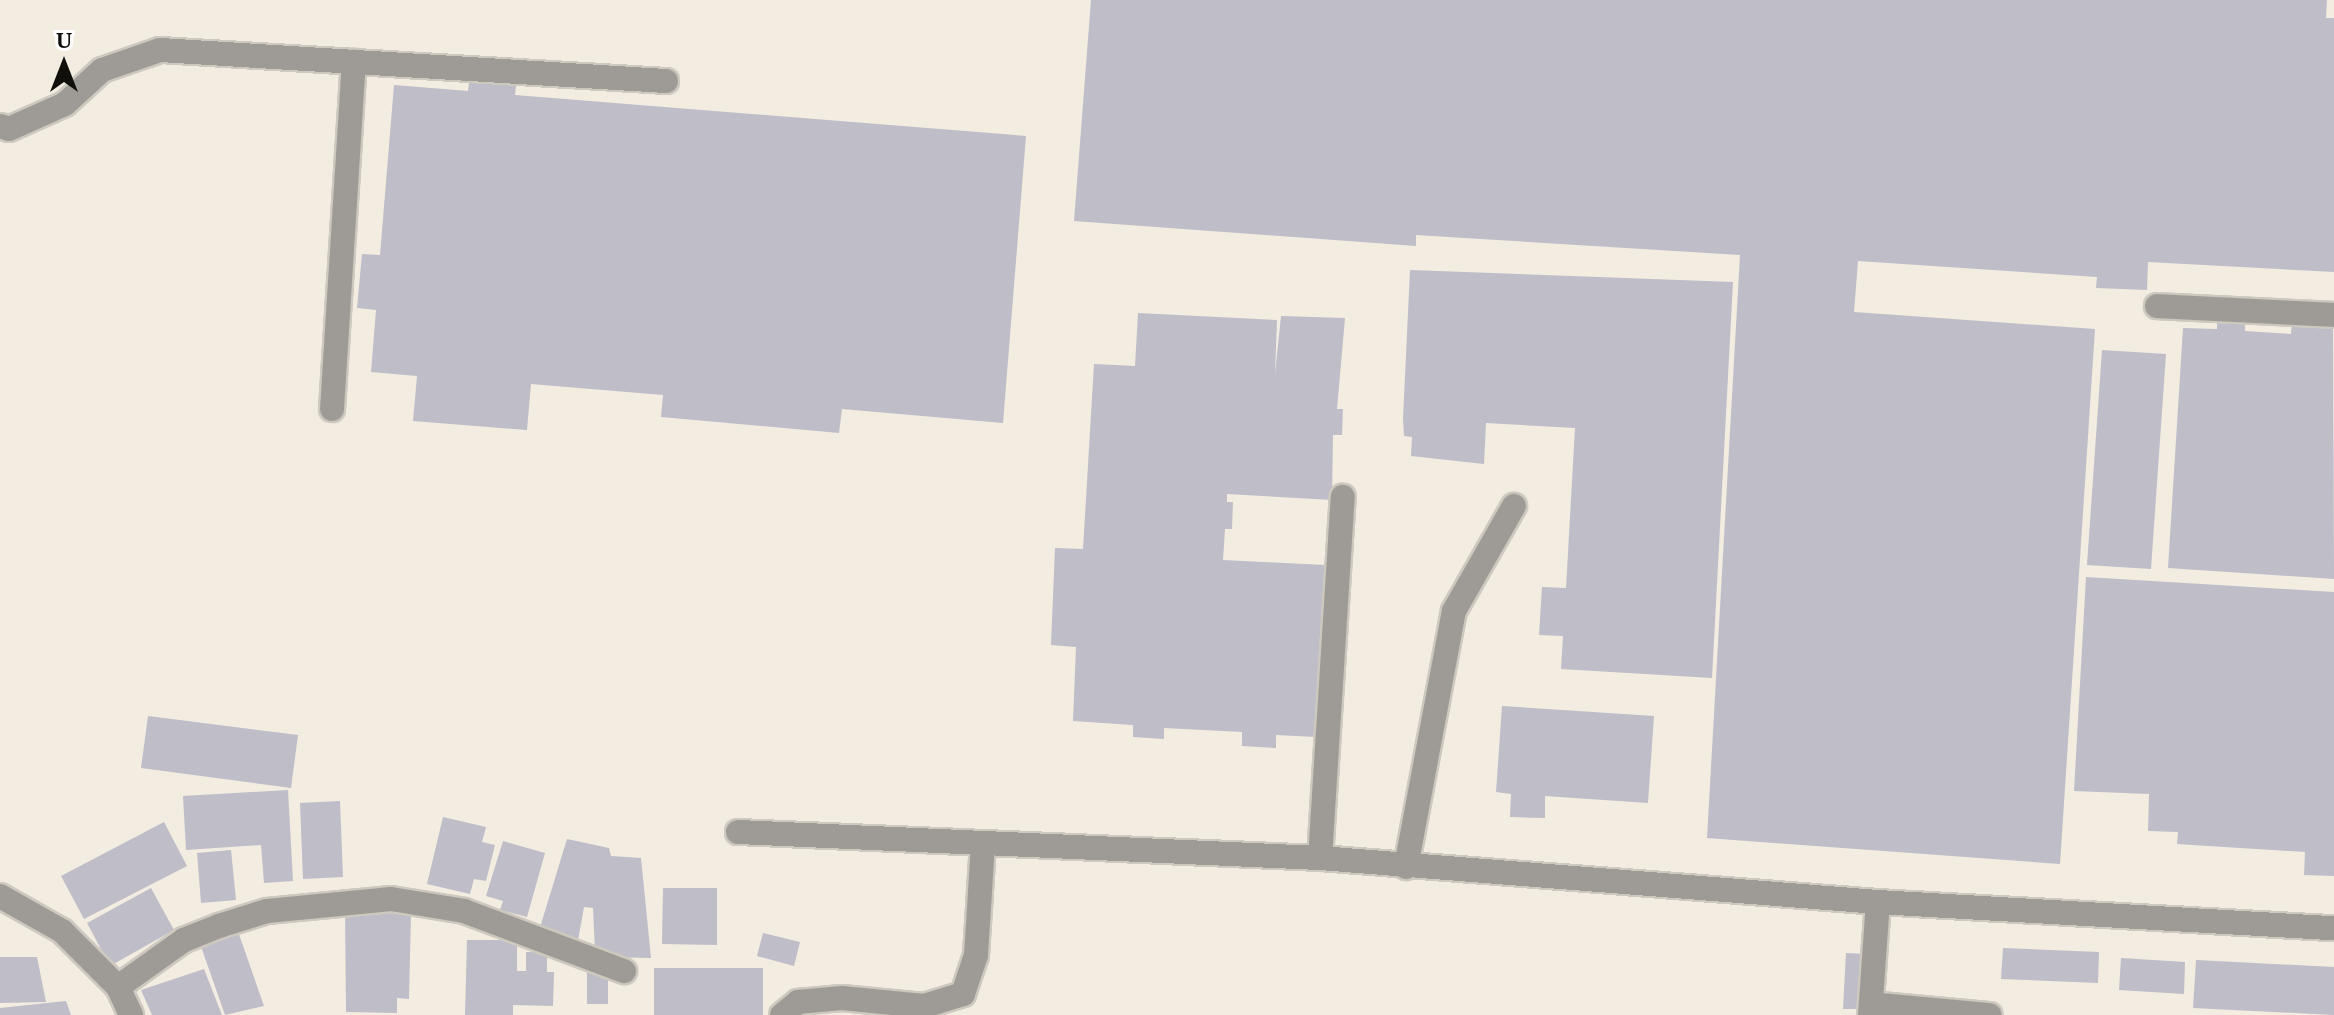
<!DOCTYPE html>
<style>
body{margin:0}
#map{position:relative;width:2334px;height:1015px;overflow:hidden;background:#f2ece1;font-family:"PT Serif",serif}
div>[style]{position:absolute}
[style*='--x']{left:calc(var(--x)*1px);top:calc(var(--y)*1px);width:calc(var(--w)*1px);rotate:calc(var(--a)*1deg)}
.building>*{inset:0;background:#bebdc8}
.roads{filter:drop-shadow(2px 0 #cec9bf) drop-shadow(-2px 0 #cec9bf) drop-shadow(0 2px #cec9bf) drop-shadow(0 -2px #cec9bf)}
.minor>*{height:24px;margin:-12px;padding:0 12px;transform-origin:12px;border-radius:12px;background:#9e9b97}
span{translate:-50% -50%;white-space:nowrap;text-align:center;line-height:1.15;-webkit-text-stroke:6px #fff;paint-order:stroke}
.north{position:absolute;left:24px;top:24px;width:80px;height:80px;-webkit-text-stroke:6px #fff;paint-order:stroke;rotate:0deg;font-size:22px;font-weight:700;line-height:32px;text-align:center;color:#110f0b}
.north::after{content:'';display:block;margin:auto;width:28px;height:36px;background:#110f0b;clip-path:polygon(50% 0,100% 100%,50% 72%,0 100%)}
</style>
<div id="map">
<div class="building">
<div style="clip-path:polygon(1091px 0,2327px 0,2326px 18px,2334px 18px,2334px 272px,2148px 262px,2147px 290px,2096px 288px,2097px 277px,1858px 261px,1854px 312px,2095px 329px,2060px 864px,1707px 838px,1740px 255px,1416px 235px,1416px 246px,1074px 221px)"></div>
<div style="clip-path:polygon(470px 75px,517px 78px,515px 95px,1026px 136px,1003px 423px,842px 409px,839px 433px,661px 417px,663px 395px,531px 384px,527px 430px,413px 421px,417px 376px,371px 372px,376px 310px,357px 308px,362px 254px,380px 255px,394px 85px,468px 91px)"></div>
<div style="clip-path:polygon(1410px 270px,1733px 282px,1712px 678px,1561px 669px,1563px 636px,1539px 635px,1542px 587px,1566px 588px,1575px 428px,1486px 423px,1484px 464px,1411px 456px,1412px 437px,1404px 436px,1403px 419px)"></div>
<div style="clip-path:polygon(1138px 313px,1277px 320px,1275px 374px,1281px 316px,1345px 318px,1337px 409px,1343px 409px,1342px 435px,1333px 435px,1332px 500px,1227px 494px,1227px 502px,1233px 502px,1232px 529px,1225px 529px,1223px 560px,1325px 565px,1324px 594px,1333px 594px,1332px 621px,1322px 620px,1316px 737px,1276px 735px,1276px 748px,1242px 746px,1242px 732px,1164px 728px,1164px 739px,1133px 737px,1133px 725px,1073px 721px,1076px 647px,1051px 645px,1055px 548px,1083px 549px,1094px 364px,1135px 366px)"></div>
<div style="clip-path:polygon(2217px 320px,2245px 322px,2245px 331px,2291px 334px,2292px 321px,2333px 324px,2334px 579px,2168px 568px,2183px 328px,2217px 329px)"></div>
<div style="clip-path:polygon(2102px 350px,2166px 354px,2151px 569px,2087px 565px)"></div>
<div style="clip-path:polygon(2086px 577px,2334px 592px,2334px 876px,2304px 875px,2305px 852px,2177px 844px,2178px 832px,2148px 831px,2149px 794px,2074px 791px)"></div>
<div style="clip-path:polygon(1502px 706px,1654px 716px,1648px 803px,1545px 796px,1545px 818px,1510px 817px,1511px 794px,1496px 792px)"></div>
<div style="clip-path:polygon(148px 716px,298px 735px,291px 788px,141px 768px)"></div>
<div style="clip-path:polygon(288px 790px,293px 881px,264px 883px,261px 845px,186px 850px,183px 796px)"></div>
<div style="clip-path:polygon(340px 801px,343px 877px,303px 879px,300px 803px)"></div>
<div style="clip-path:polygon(443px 817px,486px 827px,482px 842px,495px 845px,486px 881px,474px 879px,470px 894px,427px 884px)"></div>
<div style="clip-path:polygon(164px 822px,187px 866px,84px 919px,61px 876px)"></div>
<div style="clip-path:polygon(567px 839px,609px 848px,611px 856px,641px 858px,651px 958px,604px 957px,595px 951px,593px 908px,584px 907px,577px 946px,538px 934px)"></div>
<div style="clip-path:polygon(503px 841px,545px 853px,527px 917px,500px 910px,503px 901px,486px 896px)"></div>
<div style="clip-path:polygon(231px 850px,236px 900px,201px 903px,197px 853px)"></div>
<div style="clip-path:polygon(151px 888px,174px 930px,110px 966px,87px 923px)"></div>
<div style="clip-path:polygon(663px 888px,717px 888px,717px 945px,662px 944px)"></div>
<div style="clip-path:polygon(345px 910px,411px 912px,409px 999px,397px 998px,397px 1013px,346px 1012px)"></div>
<div style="clip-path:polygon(235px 923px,264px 1006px,225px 1015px,197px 935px)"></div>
<div style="clip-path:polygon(763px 933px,800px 942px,794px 966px,757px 956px)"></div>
<div style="clip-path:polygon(467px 940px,517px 940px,517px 971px,526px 971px,526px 952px,547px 952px,547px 972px,554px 972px,553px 1006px,513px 1005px,513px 1015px,465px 1015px)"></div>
<div style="clip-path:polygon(2003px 948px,2099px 952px,2098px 983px,2001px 979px)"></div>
<div style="clip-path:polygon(1846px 953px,1866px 954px,1864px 1009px,1843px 1009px)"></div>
<div style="clip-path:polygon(0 957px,37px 957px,46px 1002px,0 1003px)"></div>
<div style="clip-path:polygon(2121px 958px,2185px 962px,2184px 994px,2119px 990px)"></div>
<div style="clip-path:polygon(2196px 960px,2334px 967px,2334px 1015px,2193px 1008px)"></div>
<div style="clip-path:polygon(654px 968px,763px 968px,763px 1015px,654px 1015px)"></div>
<div style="clip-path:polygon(204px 969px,222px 1015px,152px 1015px,141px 990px)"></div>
<div style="clip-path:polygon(587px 973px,608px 973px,608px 1004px,587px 1004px)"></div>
<div style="clip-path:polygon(66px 1001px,71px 1015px,0 1015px,0 1008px)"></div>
</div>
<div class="roads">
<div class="minor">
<div style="--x:0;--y:126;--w:9;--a:18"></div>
<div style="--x:9;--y:129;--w:61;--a:-24.1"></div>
<div style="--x:65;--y:104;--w:50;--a:-42.6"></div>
<div style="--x:102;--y:70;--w:61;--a:-19"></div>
<div style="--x:160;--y:50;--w:507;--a:3.51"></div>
<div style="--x:2157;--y:306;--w:177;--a:2.9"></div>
<div style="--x:332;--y:409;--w:348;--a:-86.4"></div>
<div style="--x:738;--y:832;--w:583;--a:2.56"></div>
<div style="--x:1320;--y:858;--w:560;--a:4.51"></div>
<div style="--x:1878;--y:902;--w:457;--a:3.3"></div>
<div style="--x:1320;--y:858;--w:362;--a:-86.4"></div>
<div style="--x:1406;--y:867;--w:260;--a:-79.4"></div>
<div style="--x:1454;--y:611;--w:121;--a:-60.3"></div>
<div style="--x:0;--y:896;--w:71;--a:29.4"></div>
<div style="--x:62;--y:931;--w:79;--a:45"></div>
<div style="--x:118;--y:987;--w:31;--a:65"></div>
<div style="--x:118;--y:987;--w:81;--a:-35.5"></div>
<div style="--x:184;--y:940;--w:38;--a:-22"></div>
<div style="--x:219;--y:926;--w:50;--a:-17.4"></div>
<div style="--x:267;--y:911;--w:125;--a:-5.5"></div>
<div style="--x:391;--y:899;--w:74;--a:9.3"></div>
<div style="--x:464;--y:911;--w:171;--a:20.6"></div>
<div style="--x:1871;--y:1004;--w:119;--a:5.3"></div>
<div style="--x:782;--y:1015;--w:21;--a:-39"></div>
<div style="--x:798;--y:1002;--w:44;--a:-5.2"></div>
<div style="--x:842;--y:998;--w:82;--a:5.6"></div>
<div style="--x:924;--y:1006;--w:41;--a:-17.1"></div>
<div style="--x:963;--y:994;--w:41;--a:-71.6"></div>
<div style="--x:976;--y:955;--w:112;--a:-86.4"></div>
<div style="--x:1870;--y:1015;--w:113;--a:-86"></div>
</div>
</div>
<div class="north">U</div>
</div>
